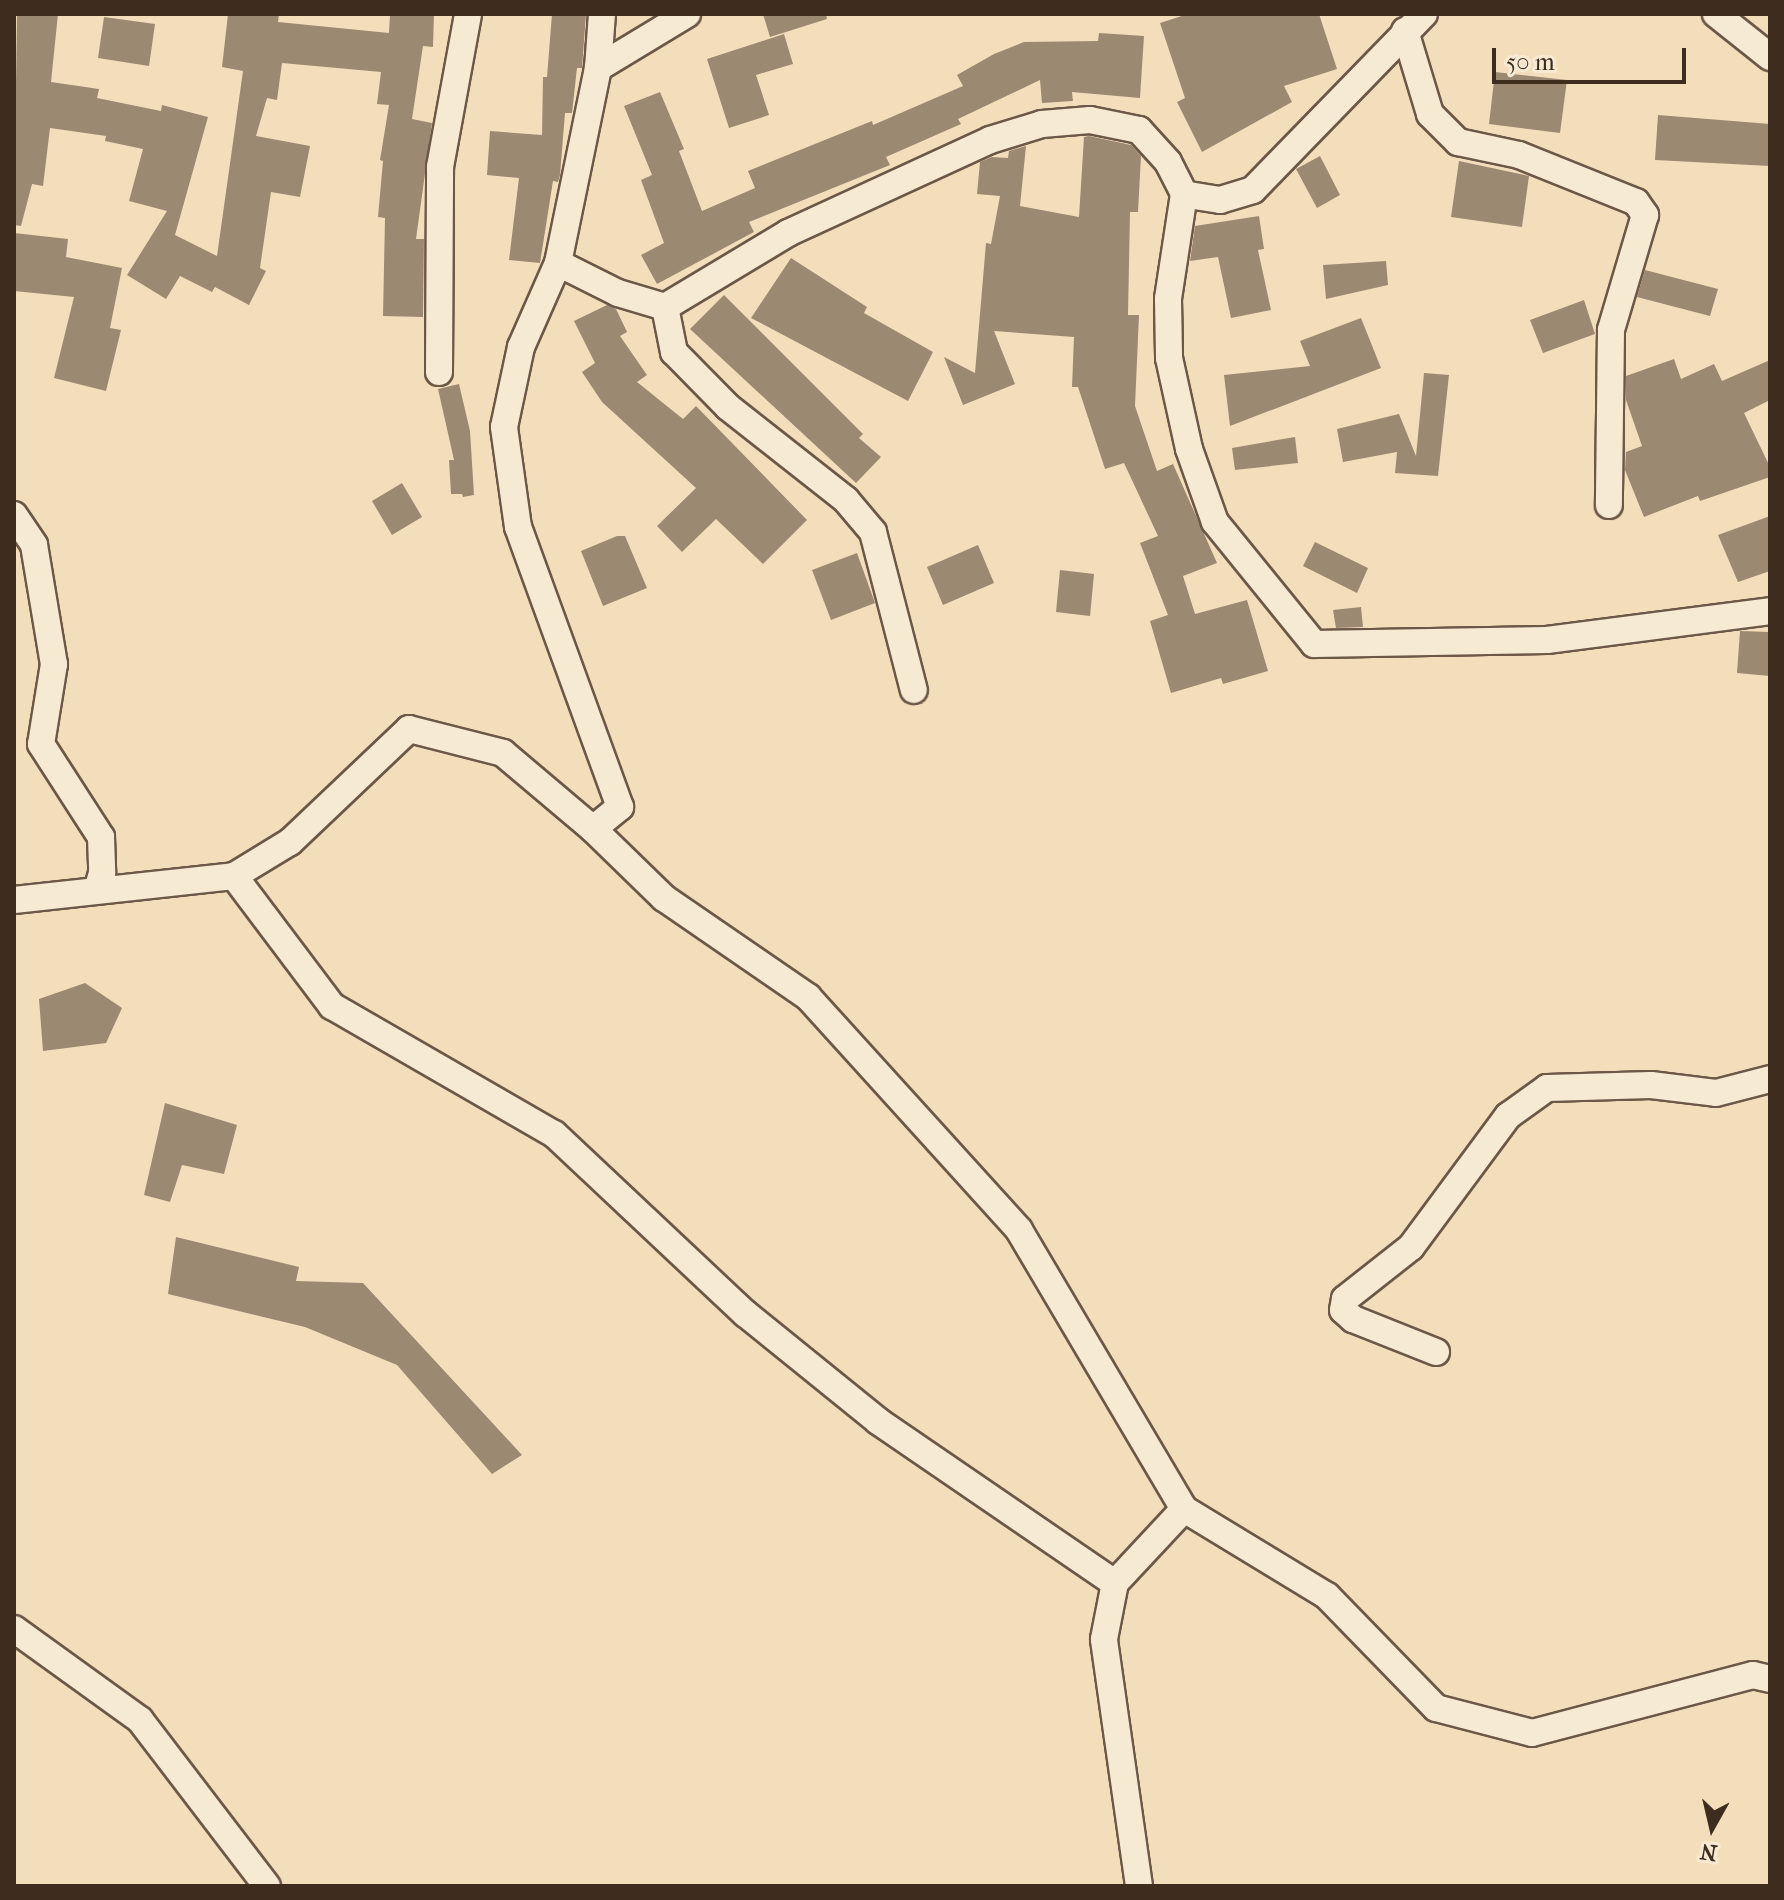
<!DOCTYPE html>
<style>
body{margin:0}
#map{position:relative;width:1784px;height:1900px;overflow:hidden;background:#f3debc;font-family:"IM FELL French Canon",serif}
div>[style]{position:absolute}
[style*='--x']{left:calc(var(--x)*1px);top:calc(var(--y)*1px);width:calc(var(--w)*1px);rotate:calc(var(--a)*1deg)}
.building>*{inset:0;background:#9c8971}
.roads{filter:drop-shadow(2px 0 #6b5846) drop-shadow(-2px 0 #6b5846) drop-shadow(0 2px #6b5846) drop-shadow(0 -2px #6b5846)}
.street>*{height:26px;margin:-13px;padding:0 13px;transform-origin:13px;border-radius:13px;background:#f7ead3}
span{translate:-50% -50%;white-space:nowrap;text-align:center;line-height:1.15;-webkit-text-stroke:6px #f7ead3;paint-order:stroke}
.frame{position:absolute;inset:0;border:16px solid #3e2c1f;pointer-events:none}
.north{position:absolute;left:1672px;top:1788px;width:80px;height:80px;-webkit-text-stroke:6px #f7ead3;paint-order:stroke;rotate:188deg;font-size:22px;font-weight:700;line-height:32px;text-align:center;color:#3e2c1f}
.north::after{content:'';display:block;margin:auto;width:28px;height:36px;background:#3e2c1f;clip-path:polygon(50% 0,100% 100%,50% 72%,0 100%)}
.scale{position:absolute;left:1492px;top:48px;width:194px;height:36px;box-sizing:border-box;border:4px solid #3e2c1f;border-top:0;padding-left:10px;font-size:24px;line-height:28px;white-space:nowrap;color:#3e2c1f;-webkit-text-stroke:6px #f7ead3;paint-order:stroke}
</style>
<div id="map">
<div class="building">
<div style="clip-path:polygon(17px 14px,58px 14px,51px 82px,99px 89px,97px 98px,161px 111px,162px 105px,208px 117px,175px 235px,217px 256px,243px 71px,222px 67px,228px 14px,279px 14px,278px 22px,389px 33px,390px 14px,434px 14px,433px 47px,423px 46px,412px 119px,432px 123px,416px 239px,424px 239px,423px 317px,383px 316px,385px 218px,378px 217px,383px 161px,380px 160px,389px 105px,377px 104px,381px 72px,282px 63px,277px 100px,267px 98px,256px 136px,310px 146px,300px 197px,271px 192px,260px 268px,266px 271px,249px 305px,215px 287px,212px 292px,180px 276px,166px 299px,127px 275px,167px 211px,129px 201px,143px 149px,105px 141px,106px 136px,50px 128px,43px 186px,32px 184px,21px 226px,14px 225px)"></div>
<div style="clip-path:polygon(552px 14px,586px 14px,582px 68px,577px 68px,572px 113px,565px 113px,560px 175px,558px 182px,553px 181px,540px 263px,509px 260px,519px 178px,487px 175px,490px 131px,542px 135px,543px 77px,547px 77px)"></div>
<div style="clip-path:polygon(763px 14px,826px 14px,827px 19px,770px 37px)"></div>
<div style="clip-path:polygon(1188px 14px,1319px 14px,1337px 69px,1284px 86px,1292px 102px,1202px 152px,1177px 102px,1185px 98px,1160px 23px)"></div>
<div style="clip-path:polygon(104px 17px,155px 24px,149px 66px,98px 58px)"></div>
<div style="clip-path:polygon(1099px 33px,1144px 36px,1140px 98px,1072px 92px,1073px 101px,1042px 103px,1040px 80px,958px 119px,961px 124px,886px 157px,890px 165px,749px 222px,754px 232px,657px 284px,641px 255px,664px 243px,641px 180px,652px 175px,624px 106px,660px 92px,684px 149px,679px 151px,702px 211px,755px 188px,748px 171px,872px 121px,873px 125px,963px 86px,957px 75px,994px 54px,1024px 42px,1098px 41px)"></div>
<div style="clip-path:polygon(784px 34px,793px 64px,756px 75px,769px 115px,729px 128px,707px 59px)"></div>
<div style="clip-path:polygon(1495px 72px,1567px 80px,1560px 133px,1489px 124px)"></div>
<div style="clip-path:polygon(1658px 115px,1770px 124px,1770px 166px,1655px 160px)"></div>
<div style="clip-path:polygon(1089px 136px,1131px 145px,1141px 156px,1138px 212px,1130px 212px,1128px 315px,1139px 315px,1135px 406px,1157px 471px,1173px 464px,1217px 563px,1183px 576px,1195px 614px,1247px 600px,1268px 671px,1223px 684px,1221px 678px,1171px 693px,1150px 621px,1168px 615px,1140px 543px,1158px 536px,1124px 463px,1105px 469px,1078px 387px,1072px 387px,1074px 337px,994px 331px,1015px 384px,963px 405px,944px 357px,975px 373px,986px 243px,991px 244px,1000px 196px,977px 194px,980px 162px,992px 157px,1008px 158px,1009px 151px,1026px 146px,1020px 206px,1079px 217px,1084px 137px)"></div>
<div style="clip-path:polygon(1320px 156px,1340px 195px,1317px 208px,1296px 169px)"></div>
<div style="clip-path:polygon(1459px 161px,1529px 176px,1522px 227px,1451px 217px)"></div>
<div style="clip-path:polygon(1259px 216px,1264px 249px,1258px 250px,1271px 310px,1231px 318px,1218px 257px,1190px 261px,1195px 226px)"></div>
<div style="clip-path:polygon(14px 233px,68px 239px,66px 257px,122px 268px,110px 328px,121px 330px,106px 391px,54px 378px,74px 297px,14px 291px)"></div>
<div style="clip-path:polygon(791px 258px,867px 307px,864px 313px,933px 352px,908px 401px,751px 318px)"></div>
<div style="clip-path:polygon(1386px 261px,1388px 285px,1326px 299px,1323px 265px)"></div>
<div style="clip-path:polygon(1645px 270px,1718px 289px,1710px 316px,1637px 297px)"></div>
<div style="clip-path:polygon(724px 295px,863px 434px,859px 438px,881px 457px,856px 483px,690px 329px)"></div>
<div style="clip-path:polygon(1584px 300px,1595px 334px,1543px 353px,1530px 320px)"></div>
<div style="clip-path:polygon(607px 305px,616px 309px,627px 332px,620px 336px,647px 375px,637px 382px,683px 419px,696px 406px,807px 520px,763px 564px,716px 519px,682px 552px,657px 526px,696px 488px,602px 402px,582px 372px,595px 363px,574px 321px)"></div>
<div style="clip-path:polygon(1361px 318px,1381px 368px,1230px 426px,1224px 375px,1310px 366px,1300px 341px)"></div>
<div style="clip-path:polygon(1674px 359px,1681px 379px,1714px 364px,1722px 381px,1770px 360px,1770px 400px,1744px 413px,1770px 467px,1770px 477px,1700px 501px,1698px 496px,1644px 517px,1625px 470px,1626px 452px,1642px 446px,1626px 400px,1626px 376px)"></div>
<div style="clip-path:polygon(1424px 373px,1449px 375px,1438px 476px,1395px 473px,1397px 452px,1343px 462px,1337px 429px,1399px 414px,1416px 456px)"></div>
<div style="clip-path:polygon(459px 384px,470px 431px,474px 495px,463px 497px,462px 494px,451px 494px,449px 460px,454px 460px,438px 389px)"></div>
<div style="clip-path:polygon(1295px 437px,1298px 463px,1235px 470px,1232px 448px)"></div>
<div style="clip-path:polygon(402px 483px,422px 517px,392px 535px,372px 501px)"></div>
<div style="clip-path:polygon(1770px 516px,1770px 571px,1738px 582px,1718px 535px)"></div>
<div style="clip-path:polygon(617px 536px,625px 536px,647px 588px,603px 606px,581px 551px)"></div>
<div style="clip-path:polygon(1315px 542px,1368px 568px,1357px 593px,1303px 566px)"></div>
<div style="clip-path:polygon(978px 545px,994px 583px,943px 605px,927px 567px)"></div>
<div style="clip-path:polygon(857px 553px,875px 603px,831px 620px,812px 570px)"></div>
<div style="clip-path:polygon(1060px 570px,1094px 574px,1090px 616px,1056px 612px)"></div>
<div style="clip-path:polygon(1361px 607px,1363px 627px,1336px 628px,1333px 610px)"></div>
<div style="clip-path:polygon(1740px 631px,1770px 632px,1770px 676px,1737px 673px)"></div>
<div style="clip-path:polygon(85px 983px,122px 1008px,106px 1043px,43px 1051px,39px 999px)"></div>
<div style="clip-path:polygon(165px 1103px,237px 1125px,224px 1174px,182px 1165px,170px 1202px,144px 1195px)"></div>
<div style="clip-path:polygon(176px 1237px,299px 1267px,296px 1281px,363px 1283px,522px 1455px,492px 1474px,397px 1365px,305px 1327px,168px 1294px)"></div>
</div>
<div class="roads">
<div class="street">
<div style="--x:1424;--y:14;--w:245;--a:134.2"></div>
<div style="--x:1253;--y:190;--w:34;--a:163"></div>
<div style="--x:1220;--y:200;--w:36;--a:-171"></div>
<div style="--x:1184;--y:194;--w:106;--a:98.7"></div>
<div style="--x:1168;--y:299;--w:59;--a:89"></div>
<div style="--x:1169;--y:358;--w:93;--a:77.6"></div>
<div style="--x:1189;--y:449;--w:77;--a:70.4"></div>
<div style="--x:1215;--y:522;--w:157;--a:50.9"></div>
<div style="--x:1314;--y:644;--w:233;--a:-1"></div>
<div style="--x:1547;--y:640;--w:225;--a:-7.4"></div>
<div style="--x:1716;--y:14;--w:69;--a:38.5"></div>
<div style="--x:1405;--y:31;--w:87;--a:73.2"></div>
<div style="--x:1430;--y:114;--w:40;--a:45"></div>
<div style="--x:1458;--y:142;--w:62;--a:12"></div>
<div style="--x:1519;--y:155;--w:126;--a:21.9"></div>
<div style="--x:1636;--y:202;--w:16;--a:55"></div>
<div style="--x:1645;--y:215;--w:120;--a:106.5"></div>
<div style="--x:1611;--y:330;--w:175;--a:90.7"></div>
<div style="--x:598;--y:68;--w:54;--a:-85.8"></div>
<div style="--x:558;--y:263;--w:67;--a:26.6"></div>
<div style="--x:618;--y:293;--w:49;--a:16.6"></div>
<div style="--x:665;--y:307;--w:144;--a:-31"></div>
<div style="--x:788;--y:233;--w:222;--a:-24.7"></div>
<div style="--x:990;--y:140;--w:54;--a:-17.1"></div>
<div style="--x:1042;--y:124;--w:48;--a:-4.8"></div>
<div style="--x:1090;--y:120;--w:50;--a:11.5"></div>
<div style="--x:1139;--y:130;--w:43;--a:47.8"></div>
<div style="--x:1168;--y:162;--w:36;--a:63"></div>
<div style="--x:665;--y:307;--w:46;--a:78.7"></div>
<div style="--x:674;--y:352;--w:77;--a:45.5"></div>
<div style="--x:728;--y:407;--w:150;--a:38.2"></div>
<div style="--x:846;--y:500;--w:42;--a:49.8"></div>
<div style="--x:873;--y:532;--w:163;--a:75.5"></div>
<div style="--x:439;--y:372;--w:205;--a:-89.7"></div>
<div style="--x:440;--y:167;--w:156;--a:-79.6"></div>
<div style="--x:14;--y:515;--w:36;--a:56"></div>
<div style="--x:34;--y:545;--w:121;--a:80.5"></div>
<div style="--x:54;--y:664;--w:81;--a:99.2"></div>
<div style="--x:41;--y:744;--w:111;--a:57.2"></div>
<div style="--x:101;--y:837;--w:36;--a:88"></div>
<div style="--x:102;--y:873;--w:18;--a:106"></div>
<div style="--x:593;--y:829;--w:35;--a:-39"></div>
<div style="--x:620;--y:807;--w:298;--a:-110"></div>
<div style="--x:518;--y:527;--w:101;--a:-98"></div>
<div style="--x:504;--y:427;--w:82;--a:-78"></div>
<div style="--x:521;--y:347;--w:92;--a:-66.2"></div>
<div style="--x:558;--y:263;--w:199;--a:-78.4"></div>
<div style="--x:598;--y:68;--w:104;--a:-31.2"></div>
<div style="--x:234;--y:876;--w:163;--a:53"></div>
<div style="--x:332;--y:1006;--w:256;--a:30"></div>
<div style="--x:554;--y:1134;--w:263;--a:43.2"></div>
<div style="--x:746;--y:1314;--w:170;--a:39"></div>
<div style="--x:878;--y:1421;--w:287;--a:34.4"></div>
<div style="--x:14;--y:900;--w:221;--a:-6.2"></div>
<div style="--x:234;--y:876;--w:66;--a:-31.3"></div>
<div style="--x:290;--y:842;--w:164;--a:-43.5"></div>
<div style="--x:409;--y:729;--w:97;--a:14.3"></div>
<div style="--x:503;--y:753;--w:118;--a:40.2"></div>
<div style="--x:593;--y:829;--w:99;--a:44.2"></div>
<div style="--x:664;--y:898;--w:175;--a:34.5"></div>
<div style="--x:808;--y:997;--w:314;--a:47.8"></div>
<div style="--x:1019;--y:1230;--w:324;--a:59.4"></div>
<div style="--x:1184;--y:1509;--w:167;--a:31.3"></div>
<div style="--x:1327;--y:1596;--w:156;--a:45.8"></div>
<div style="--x:1436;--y:1708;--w:99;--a:14.6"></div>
<div style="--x:1532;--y:1733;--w:228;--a:-14.7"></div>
<div style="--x:1753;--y:1675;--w:17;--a:13"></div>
<div style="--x:1436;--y:1352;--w:89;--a:-158.3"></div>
<div style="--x:1353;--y:1319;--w:13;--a:-138"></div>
<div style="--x:1343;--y:1310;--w:11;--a:-80"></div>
<div style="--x:1345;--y:1299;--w:84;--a:-38.2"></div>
<div style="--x:1411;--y:1247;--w:163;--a:-53.5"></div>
<div style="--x:1508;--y:1116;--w:48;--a:-35.7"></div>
<div style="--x:1547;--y:1088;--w:104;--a:-1.7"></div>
<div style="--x:1651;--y:1085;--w:65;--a:7"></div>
<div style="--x:1716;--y:1093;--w:56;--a:-14.5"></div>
<div style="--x:14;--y:1629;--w:155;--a:35.8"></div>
<div style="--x:140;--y:1720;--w:209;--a:52.6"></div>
<div style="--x:1139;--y:1886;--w:249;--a:-98.1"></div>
<div style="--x:1104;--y:1639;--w:57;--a:-78.9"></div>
<div style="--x:1115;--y:1583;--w:101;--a:-47"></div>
</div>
</div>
<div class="frame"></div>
<div class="north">N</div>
<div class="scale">50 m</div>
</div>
